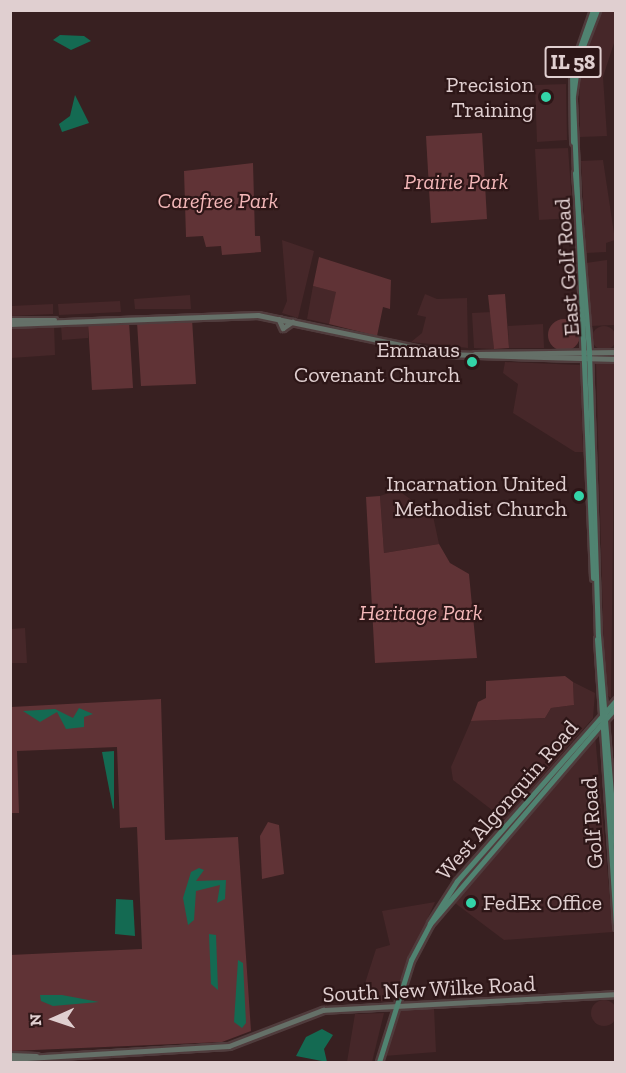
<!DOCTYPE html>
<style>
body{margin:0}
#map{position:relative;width:626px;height:1073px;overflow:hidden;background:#382021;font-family:"Zilla Slab",serif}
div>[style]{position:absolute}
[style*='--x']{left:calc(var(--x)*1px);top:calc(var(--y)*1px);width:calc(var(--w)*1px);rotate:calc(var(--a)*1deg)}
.built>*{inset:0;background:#462729}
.round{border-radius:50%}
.green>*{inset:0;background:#603336}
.water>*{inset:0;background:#146a52}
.roads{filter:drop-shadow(2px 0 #503c3d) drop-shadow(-2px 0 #503c3d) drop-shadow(0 2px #503c3d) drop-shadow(0 -2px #503c3d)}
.secondary>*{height:4.5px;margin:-2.25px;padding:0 2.25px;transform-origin:2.25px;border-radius:2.25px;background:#657068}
.primary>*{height:5px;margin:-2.5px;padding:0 2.5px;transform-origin:2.5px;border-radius:2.5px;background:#508371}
.dots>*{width:16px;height:16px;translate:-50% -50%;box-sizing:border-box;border:3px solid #2d1617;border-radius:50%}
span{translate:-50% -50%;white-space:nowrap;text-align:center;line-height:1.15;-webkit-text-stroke:4.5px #2d1617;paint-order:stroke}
.shield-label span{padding:2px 4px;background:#2d1617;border:2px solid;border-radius:4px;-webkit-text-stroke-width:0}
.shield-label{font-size:21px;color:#e0cfd0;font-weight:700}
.poi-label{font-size:22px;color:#e0cfd0}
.right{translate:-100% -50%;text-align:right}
.left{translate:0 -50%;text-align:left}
.park-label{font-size:22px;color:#f3b7b8;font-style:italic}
.street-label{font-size:22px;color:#e0cfd0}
.frame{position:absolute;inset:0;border:12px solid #e0cfd0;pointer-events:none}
.north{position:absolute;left:24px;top:989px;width:60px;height:60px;-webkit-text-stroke:4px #2d1617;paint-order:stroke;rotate:267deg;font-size:16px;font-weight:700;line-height:24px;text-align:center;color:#e0cfd0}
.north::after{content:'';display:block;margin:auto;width:21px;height:27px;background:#e0cfd0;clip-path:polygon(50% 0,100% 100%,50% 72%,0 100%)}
</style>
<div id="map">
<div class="built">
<div style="clip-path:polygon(601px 11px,615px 12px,615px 40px,603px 77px,607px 136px,580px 137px,579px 71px)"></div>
<div style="clip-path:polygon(566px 84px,567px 140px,537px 142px,535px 85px)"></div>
<div style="clip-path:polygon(568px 148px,573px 218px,539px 220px,535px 149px)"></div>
<div style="clip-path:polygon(603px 160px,615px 240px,606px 243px,606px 252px,586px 253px,581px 161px)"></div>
<div style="clip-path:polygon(282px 240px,314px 251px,298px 318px,282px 313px,287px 301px)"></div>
<div style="clip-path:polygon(607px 260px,607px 288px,615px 288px,615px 325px,590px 326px,586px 263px)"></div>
<div style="clip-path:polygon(313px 286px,337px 292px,329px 324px,307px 319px)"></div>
<div style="clip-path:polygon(425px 294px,437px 299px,467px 298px,468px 348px,411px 342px,422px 333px,426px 317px,417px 315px)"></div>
<div style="clip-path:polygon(190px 295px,191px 309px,135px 309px,134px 299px)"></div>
<div style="clip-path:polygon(120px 301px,121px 312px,59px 315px,58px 304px)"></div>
<div style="clip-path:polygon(53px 304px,53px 314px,11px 316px,11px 306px)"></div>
<div style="clip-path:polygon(491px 312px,494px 349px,474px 348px,472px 313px)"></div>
<div style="clip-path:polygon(88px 323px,88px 338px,62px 340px,61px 325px)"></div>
<div style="clip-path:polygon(54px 324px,55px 355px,11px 358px,11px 328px)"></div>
<div style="clip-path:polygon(543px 324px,544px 348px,509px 348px,508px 326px)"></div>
<div class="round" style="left:592px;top:326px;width:24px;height:24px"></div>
<div style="clip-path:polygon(596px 361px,615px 361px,611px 698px,605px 694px)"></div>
<div style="clip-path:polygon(505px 362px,580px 365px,583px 452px,575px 452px,513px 413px,518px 384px,503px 373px)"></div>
<div style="clip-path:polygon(398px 490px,433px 516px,439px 544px,384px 553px,380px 496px)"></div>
<div style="clip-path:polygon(25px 628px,27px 663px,11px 663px,11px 629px)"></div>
<div style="clip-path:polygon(573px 682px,595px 693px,593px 718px,505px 820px,453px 780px,451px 767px,471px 721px,545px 718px,551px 708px,574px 705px)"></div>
<div style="clip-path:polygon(595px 735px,613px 932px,504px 940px,451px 900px)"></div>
<div style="clip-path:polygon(435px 902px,391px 1001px,359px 1002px,376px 949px,390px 945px,382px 911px)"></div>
<div class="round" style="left:591px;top:1000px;width:26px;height:26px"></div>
<div style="clip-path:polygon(434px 1008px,436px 1052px,384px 1056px,398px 1011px)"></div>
<div style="clip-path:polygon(384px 1013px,372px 1062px,347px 1062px,355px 1014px)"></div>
</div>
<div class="green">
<div style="clip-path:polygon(482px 133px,487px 219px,431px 223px,426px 136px)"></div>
<div style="clip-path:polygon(253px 163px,255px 236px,260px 236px,261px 252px,222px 255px,221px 246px,206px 247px,203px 236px,186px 237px,184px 171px)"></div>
<div style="clip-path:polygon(319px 257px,391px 280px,390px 309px,383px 307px,377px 336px,329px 324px,336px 292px,313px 286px)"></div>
<div style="clip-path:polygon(505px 294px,509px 348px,494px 349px,488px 295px)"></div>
<div style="clip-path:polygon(192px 319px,196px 384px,141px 386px,137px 322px)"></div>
<div class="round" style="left:548px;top:319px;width:32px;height:32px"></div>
<div style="clip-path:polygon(129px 322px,133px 388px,92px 390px,88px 323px)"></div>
<div style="clip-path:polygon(380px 496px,384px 553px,439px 544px,450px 563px,469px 574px,477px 658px,375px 663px,366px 497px)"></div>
<div style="clip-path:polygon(565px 676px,573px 682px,574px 705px,551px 708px,545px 718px,471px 721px,478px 702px,486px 698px,486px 681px)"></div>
<div style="clip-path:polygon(161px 699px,165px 840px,238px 837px,251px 1031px,222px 1042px,11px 1051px,10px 955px,142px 949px,137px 827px,120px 828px,117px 747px,17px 751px,19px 813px,11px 813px,11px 707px)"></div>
<div style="clip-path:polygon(268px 822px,279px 825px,284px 874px,262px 879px,260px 836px)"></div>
</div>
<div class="water">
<div style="clip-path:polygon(60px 35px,84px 36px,91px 41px,71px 50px,53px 40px)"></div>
<div style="clip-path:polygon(75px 95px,89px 123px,62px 132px,59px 124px,70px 116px)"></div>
<div style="clip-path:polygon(79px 708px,93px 714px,84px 717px,84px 727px,66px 729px,57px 712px,40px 722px,23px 711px,55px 709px,73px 718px)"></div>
<div style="clip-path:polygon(114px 751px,114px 808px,113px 809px,102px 752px)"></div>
<div style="clip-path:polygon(199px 868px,204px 870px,196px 881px,226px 880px,225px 899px,217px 903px,220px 885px,196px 891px,194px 920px,188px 925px,183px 898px,191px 872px)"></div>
<div style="clip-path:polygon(116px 899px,133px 900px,135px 936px,115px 934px)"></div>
<div style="clip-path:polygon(209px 934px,216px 935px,218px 990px,211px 984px)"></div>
<div style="clip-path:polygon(238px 960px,243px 963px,246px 1023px,242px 1028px,234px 1022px)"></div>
<div style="clip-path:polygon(40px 995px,62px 995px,99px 1002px,53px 1006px,41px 1001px)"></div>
<div style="clip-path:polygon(322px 1029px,333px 1035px,324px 1049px,327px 1062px,296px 1056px,306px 1037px)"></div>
</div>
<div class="roads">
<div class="secondary">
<div style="--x:279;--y:319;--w:10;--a:66"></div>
<div style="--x:283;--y:328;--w:11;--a:-34"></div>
<div style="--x:10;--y:320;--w:45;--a:0"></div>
<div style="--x:10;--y:324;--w:248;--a:-2.1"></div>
<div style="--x:258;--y:315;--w:191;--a:11.8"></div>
<div style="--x:445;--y:354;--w:171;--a:1.7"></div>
<div style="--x:475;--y:354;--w:141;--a:-0.8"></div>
<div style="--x:10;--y:1055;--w:26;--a:2"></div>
<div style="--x:10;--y:1059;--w:219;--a:-3.4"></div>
<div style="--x:229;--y:1046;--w:101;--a:-21"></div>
<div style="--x:323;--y:1010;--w:293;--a:-3.1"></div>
</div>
<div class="primary">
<div style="--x:573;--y:142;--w:72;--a:-90.8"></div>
<div style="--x:572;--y:70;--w:64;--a:-70.7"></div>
<div style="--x:575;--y:173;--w:180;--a:85.5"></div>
<div style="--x:589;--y:352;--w:283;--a:88.2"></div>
<div style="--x:598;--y:635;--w:221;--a:85.3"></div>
<div style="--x:593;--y:578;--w:482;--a:-92.4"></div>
<div style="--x:573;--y:96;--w:37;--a:-82"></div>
<div style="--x:578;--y:59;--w:53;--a:-68.8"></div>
<div style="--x:597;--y:639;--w:289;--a:86.2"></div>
<div style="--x:430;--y:923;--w:50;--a:-57.3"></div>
<div style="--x:457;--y:881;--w:241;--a:-48.7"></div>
<div style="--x:379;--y:1062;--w:107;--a:-72.6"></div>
<div style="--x:411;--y:960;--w:41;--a:-62.2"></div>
<div style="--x:430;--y:924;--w:286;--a:-49.4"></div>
</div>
</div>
<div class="dots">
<div style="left:546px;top:97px;background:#33d4a8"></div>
<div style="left:472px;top:362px;background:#33d4a8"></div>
<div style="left:579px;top:496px;background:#33d4a8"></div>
<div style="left:471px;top:903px;background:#33d4a8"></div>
</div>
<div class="shield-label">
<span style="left:573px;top:62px">IL 58</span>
</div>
<div class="poi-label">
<span class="right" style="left:534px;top:97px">Precision<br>Training</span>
<span class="right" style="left:460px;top:362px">Emmaus<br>Covenant Church</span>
<span class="right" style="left:567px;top:496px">Incarnation United<br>Methodist Church</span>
<span class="left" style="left:483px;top:903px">FedEx Office</span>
</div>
<div class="park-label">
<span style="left:456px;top:182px">Prairie Park</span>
<span style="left:218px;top:201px">Carefree Park</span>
<span style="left:421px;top:613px">Heritage Park</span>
</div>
<div class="street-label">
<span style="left:567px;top:267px;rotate:-94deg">East Golf Road</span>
<span style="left:507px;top:800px;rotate:-49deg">West Algonquin Road</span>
<span style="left:592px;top:823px;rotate:-94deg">Golf Road</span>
<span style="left:429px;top:989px;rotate:-3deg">South New Wilke Road</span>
</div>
<div class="frame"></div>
<div class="north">N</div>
</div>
